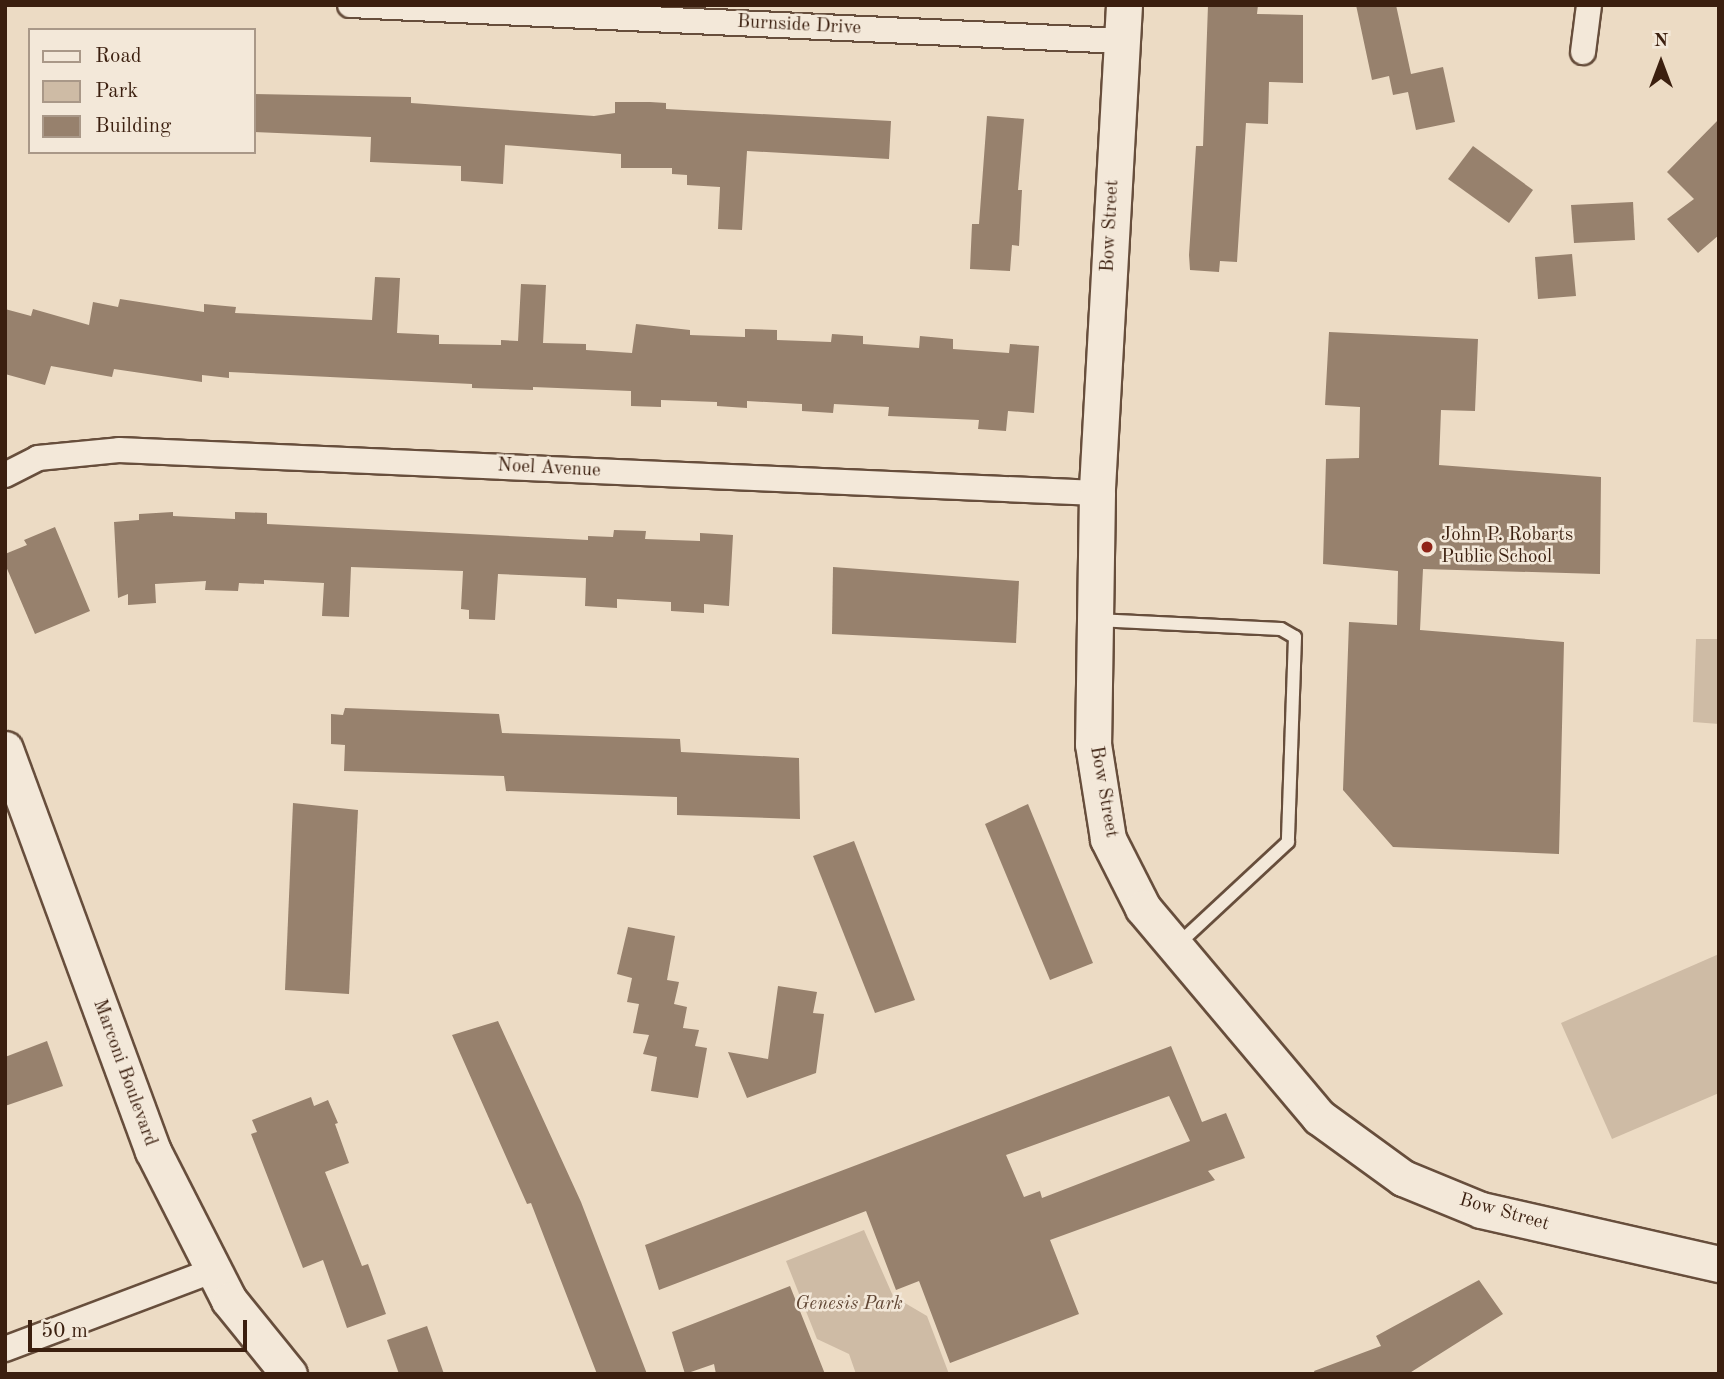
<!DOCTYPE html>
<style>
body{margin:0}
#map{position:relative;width:1724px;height:1379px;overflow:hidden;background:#ecdbc4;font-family:"Old Standard TT",serif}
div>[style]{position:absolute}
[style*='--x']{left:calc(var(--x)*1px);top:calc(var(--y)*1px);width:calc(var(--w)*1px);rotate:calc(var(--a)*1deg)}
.green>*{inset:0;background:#cebba5}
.building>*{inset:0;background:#97816d}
.roads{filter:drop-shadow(2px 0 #674e3c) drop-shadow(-2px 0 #674e3c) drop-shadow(0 2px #674e3c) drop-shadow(0 -2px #674e3c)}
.lane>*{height:12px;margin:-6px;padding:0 6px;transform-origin:6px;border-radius:6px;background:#f3e8d9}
.street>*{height:24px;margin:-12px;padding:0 12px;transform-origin:12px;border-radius:12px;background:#f3e8d9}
.secondary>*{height:35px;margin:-17.5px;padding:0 17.5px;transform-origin:17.5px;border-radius:17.5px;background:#f3e8d9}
.dots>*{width:19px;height:19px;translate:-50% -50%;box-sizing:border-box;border:4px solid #f3e8d9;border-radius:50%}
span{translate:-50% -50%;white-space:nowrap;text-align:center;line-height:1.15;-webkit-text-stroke:5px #f3e8d9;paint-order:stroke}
.street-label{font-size:19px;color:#3b1f0f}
.poi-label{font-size:19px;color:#3b1f0f}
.left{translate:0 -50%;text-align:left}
.park-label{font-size:19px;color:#604634;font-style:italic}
.frame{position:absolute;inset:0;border:7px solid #3b1f0f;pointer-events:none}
.legend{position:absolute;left:28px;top:28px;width:228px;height:126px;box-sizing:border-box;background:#f3e8d9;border:2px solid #a99888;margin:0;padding:9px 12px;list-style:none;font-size:21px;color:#3b1f0f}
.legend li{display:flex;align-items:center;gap:14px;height:35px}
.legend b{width:35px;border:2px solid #a99888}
.north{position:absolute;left:1626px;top:28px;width:70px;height:70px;-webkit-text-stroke:5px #f3e8d9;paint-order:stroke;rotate:0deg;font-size:19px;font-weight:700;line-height:28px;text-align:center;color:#3b1f0f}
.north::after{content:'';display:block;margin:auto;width:24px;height:32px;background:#3b1f0f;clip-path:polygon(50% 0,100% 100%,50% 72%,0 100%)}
.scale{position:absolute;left:28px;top:1320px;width:219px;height:32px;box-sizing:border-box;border:4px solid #3b1f0f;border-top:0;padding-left:9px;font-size:21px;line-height:24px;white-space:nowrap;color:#3b1f0f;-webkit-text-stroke:5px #f3e8d9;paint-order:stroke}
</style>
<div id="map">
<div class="green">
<div style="clip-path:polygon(1696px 639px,1719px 639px,1719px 724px,1693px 722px)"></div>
<div style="clip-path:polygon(1719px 954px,1719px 1093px,1612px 1139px,1561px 1023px)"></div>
<div style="clip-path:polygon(864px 1230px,893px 1296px,927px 1316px,949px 1374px,856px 1374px,849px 1354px,817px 1339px,786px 1261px)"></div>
</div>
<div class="building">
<div style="clip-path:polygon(1208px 5px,1258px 5px,1257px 14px,1303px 15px,1303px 83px,1269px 82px,1268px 124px,1246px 123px,1237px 262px,1220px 261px,1219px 272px,1190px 270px,1189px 255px,1196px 146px,1203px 146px)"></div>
<div style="clip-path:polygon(1356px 5px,1396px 5px,1411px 74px,1443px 67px,1455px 122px,1416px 130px,1408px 92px,1393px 95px,1389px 76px,1372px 80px)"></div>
<div style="clip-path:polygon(254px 94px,411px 97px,411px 103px,594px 116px,615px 113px,615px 102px,650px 102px,666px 103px,666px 109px,891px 121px,889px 159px,747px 151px,742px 230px,718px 229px,720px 187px,687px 185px,687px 175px,672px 174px,672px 168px,621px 168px,621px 154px,505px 145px,503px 184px,461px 181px,461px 166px,370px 162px,371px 137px,254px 132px)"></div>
<div style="clip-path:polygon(987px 116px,1024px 119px,1018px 190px,1022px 190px,1019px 246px,1012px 245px,1010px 271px,970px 269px,972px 224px,979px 224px)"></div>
<div style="clip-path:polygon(1719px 119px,1719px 235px,1698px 253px,1667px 219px,1694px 199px,1667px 172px)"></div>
<div style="clip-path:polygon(1473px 146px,1533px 190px,1509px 223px,1448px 179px)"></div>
<div style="clip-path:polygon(1633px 202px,1635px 240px,1574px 243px,1571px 205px)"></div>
<div style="clip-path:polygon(1572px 254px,1576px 296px,1538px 299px,1535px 257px)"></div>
<div style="clip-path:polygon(375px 277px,400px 278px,397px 333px,439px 335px,439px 344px,501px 345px,501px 340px,518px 341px,521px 284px,546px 285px,543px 343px,586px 344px,586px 350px,632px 353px,636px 324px,690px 330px,690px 335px,745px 337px,745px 329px,777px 330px,777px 340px,831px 342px,832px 334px,863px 336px,863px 344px,919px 348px,920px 336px,953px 339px,953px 349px,1009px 353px,1010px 344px,1039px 346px,1034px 413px,1008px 411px,1006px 431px,978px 429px,979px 420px,888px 416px,889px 407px,834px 404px,833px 413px,802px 411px,802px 404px,747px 401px,747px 408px,717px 406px,717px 402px,661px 400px,661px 407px,631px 406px,631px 391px,533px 387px,533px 390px,472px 388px,472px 384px,229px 372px,229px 378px,202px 375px,202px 382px,114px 369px,112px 377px,51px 366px,45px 385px,5px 374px,5px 309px,31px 316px,33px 309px,89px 325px,93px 302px,118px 307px,120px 299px,204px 312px,204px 304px,236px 307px,235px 313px,372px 320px)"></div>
<div style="clip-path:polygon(1329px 332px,1478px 339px,1475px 411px,1441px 410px,1439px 465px,1601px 477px,1600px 574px,1423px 569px,1420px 630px,1564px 642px,1559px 854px,1393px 847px,1343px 790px,1349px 622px,1397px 625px,1398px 571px,1323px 564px,1326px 459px,1359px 458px,1360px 407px,1325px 405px)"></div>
<div style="clip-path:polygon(173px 512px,173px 516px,235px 519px,235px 512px,267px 513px,267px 524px,588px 540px,588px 536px,613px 537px,614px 530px,646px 531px,645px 539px,700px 541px,700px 533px,733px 535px,729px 606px,704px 604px,704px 613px,671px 611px,671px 602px,617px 599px,617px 608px,585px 606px,586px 578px,498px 574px,495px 620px,469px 619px,469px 610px,461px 609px,463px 571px,351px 567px,349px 617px,322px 616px,324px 583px,264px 580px,264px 584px,239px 583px,238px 591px,205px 590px,206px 581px,155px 584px,156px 603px,128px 605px,128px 594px,118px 598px,114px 522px,139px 520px,139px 514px)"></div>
<div style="clip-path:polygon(55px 527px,90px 611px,35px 634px,5px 564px,5px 554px,27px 545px,24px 540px)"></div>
<div style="clip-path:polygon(833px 567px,1019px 581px,1016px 643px,832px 634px)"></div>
<div style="clip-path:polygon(345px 708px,499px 714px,502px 733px,680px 739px,681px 752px,799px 758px,800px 819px,677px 815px,677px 797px,506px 791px,504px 776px,344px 771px,345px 745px,331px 744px,331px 714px,343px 715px)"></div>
<div style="clip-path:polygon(293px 803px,358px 810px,349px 994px,285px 990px)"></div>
<div style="clip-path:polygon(1028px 804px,1093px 963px,1050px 980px,985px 824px)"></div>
<div style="clip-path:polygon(854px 841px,915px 1000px,875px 1013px,813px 856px)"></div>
<div style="clip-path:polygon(628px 927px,675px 936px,667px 980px,679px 982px,674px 1004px,687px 1007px,683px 1028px,699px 1030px,695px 1046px,707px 1048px,698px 1098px,651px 1091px,657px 1057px,643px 1054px,649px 1035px,633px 1033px,639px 1004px,627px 1002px,632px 978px,617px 974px)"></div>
<div style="clip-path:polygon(778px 986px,817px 992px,813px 1013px,824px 1014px,816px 1073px,747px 1098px,728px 1052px,768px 1059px)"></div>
<div style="clip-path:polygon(498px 1021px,581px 1202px,647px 1374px,597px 1374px,531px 1203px,527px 1204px,452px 1035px)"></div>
<div style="clip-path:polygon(47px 1041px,63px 1086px,5px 1106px,5px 1057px)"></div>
<div style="clip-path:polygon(evenodd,1171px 1046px,1202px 1122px,1226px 1113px,1245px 1158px,1208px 1171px,1215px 1180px,1050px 1240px,1079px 1314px,950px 1363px,919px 1281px,896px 1290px,866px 1211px,659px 1290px,645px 1245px,1171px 1046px,1169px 1096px,1190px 1141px,1042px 1198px,1040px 1191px,1024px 1197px,1006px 1155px,1169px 1096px)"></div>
<div style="clip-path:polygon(311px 1097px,314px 1106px,328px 1100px,338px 1123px,335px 1124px,349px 1163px,325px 1172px,362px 1266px,368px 1264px,386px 1314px,347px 1328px,323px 1260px,303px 1268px,251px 1134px,257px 1132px,252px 1120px)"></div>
<div style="clip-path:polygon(1479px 1280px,1503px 1314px,1408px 1374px,1315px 1374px,1314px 1371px,1381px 1346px,1376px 1336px)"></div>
<div style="clip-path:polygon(790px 1286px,825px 1374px,716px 1374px,714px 1364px,685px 1374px,672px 1332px)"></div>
<div style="clip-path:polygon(427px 1326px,444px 1374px,399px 1374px,387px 1340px)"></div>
</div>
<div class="roads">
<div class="lane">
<div style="--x:1096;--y:620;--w:185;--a:2.8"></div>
<div style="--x:1281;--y:629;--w:16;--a:30"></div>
<div style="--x:1295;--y:637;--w:205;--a:92"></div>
<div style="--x:1288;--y:842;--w:153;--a:137.1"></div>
</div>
<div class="street">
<div style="--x:350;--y:5;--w:772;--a:2.67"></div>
<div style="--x:1583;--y:52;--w:47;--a:-82.7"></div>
<div style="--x:5;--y:475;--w:37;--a:-27"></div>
<div style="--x:38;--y:458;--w:81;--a:-5.6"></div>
<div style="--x:119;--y:450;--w:979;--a:2.52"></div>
<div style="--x:5;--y:1349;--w:223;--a:-20.7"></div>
</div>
<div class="secondary">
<div style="--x:1124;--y:5;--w:489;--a:93.2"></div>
<div style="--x:1097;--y:493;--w:251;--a:90.9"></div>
<div style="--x:1093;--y:744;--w:96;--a:81"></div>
<div style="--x:1108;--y:839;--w:77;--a:63.1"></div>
<div style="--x:1143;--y:908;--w:273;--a:49.9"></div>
<div style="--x:1319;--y:1117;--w:104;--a:36"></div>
<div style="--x:1403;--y:1178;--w:84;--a:22.3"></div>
<div style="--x:1481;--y:1210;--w:244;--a:12.8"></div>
<div style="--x:5;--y:749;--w:428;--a:69.8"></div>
<div style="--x:153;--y:1151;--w:167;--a:63"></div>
<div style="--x:229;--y:1300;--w:95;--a:51"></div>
</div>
</div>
<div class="dots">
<div style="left:1427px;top:547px;background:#8f2418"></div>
</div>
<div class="street-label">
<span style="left:799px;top:26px;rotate:3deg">Burnside Drive</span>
<span style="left:1111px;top:226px;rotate:-87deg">Bow Street</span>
<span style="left:549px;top:469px;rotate:3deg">Noel Avenue</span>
<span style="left:1103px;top:792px;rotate:80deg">Bow Street</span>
<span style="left:124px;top:1073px;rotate:70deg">Marconi Boulevard</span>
<span style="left:1504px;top:1213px;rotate:16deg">Bow Street</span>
</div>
<div class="poi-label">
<span class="left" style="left:1441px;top:547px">John P. Robarts<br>Public School</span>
</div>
<div class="park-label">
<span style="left:849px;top:1305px">Genesis Park</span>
</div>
<div class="frame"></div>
<ul class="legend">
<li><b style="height:9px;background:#f3e8d9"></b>Road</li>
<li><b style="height:19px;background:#cebba5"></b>Park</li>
<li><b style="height:19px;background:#97816d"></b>Building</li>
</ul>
<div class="north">N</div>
<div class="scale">50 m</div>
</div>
